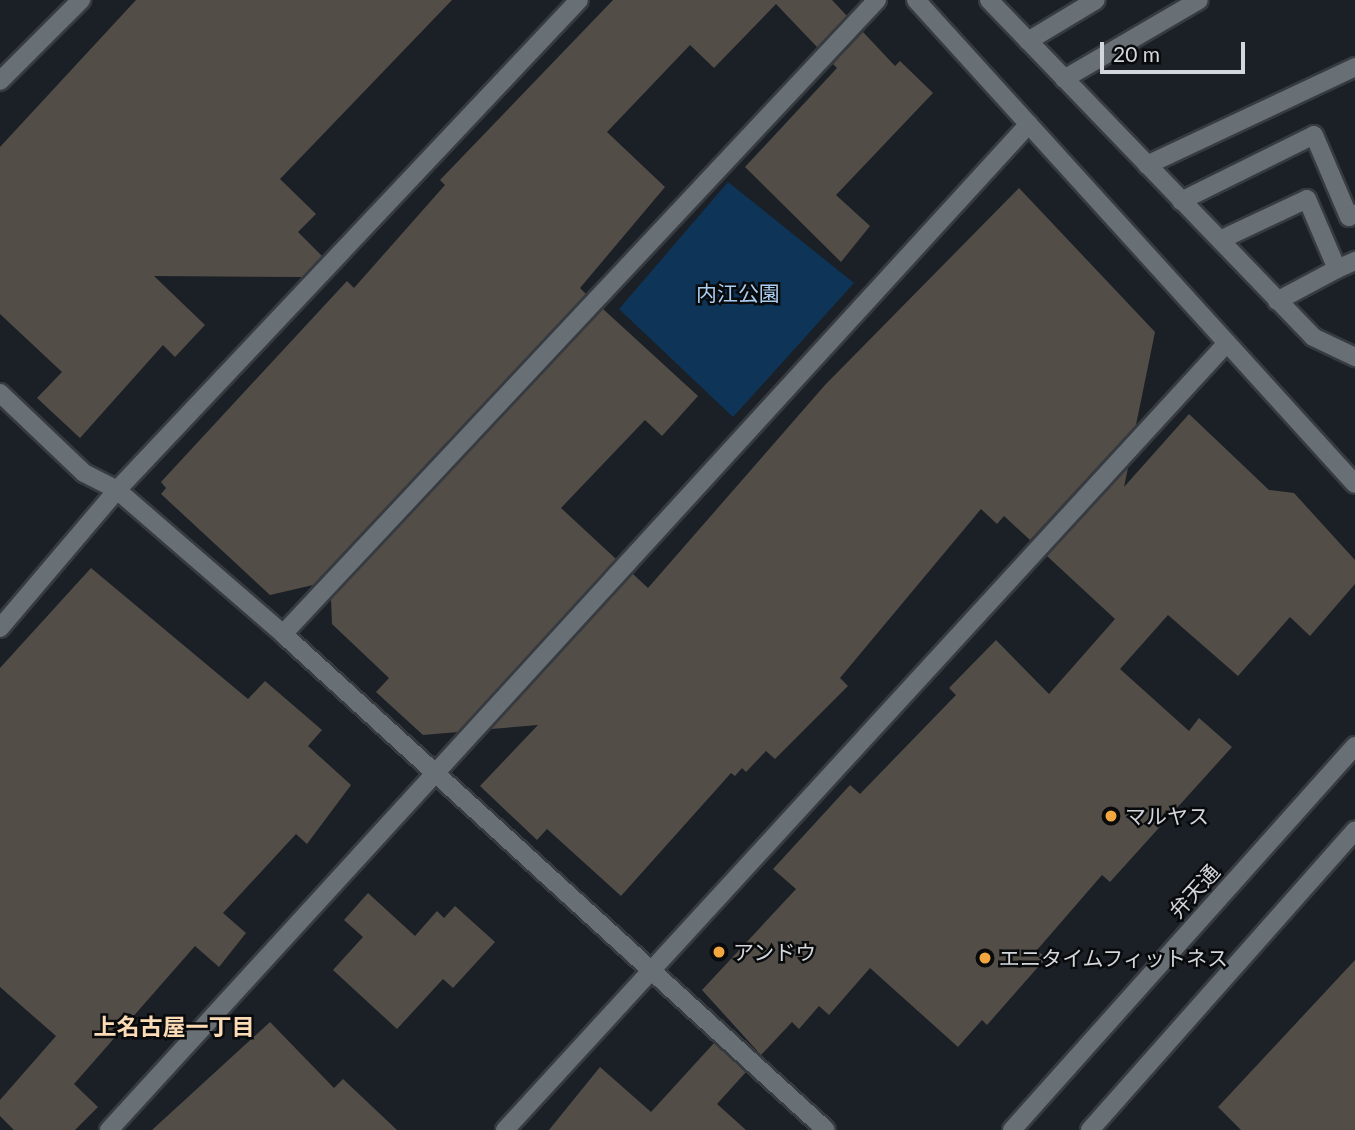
<!DOCTYPE html>
<meta charset="utf-8">
<style>
body{margin:0}
#map{position:relative;width:1355px;height:1130px;overflow:hidden;background:#1b2026;font-family:Lato,"Noto Sans JP",sans-serif}
div>[style]{position:absolute}
[style*='--x']{left:calc(var(--x)*1px);top:calc(var(--y)*1px);width:calc(var(--w)*1px);rotate:calc(var(--a)*1deg)}
.green>*{inset:0;background:#0e3457}
.building>*{inset:0;background:#534d47}
.roads{filter:drop-shadow(2px 0 #373b40) drop-shadow(-2px 0 #373b40) drop-shadow(0 2px #373b40) drop-shadow(0 -2px #373b40)}
.lane>*{height:18px;margin:-9px;padding:0 9px;transform-origin:9px;border-radius:9px;background:#686f75}
.street>*{height:18px;margin:-9px;padding:0 9px;transform-origin:9px;border-radius:9px;background:#686f75}
.secondary>*{height:18px;margin:-9px;padding:0 9px;transform-origin:9px;border-radius:9px;background:#686f75}
.dots>*{width:19px;height:19px;translate:-50% -50%;box-sizing:border-box;border:4px solid #080a0c;border-radius:50%}
span{translate:-50% -50%;white-space:nowrap;text-align:center;line-height:1.15;-webkit-text-stroke:5px #080a0c;paint-order:stroke}
.park-label{font-size:21px;color:#abcdf0}
.poi-label{font-size:21px;color:#d3d7db}
.left{translate:0 -50%;text-align:left}
.street-label{font-size:21px;color:#d3d7db}
.neighbourhood-label{font-size:23px;color:#fbdab6;font-weight:700}
.scale{position:absolute;left:1100px;top:42px;width:145px;height:32px;box-sizing:border-box;border:4px solid #d3d7db;border-top:0;padding-left:9px;font-size:21px;line-height:24px;white-space:nowrap;color:#d3d7db;-webkit-text-stroke:5px #080a0c;paint-order:stroke}
</style>
<div id="map">
<div class="green">
<div style="clip-path:polygon(728px 182px,854px 283px,733px 417px,619px 309px)"></div>
</div>
<div class="building">
<div style="clip-path:polygon(136px 0,452px 0,280px 179px,316px 214px,298px 232px,322px 256px,302px 277px,154px 276px,205px 325px,175px 357px,163px 345px,80px 438px,37px 398px,62px 372px,0 314px,0 147px)"></div>
<div style="clip-path:polygon(613px 0,832px 0,847px 16px,817px 47px,776px 4px,714px 68px,690px 45px,607px 132px,665px 187px,580px 288px,586px 294px,313px 585px,270px 595px,161px 494px,166px 488px,161px 482px,347px 281px,354px 288px,445px 185px,440px 180px)"></div>
<div style="clip-path:polygon(863px 32px,895px 66px,900px 61px,933px 93px,836px 195px,870px 226px,841px 262px,745px 167px,837px 68px,833px 64px)"></div>
<div style="clip-path:polygon(1019px 188px,1155px 332px,1136px 425px,1030px 540px,1004px 516px,997px 524px,981px 509px,840px 678px,848px 686px,775px 759px,766px 751px,746px 772px,742px 768px,735px 776px,731px 773px,621px 896px,547px 829px,537px 840px,480px 786px,538px 725px,491px 729px,633px 574px,648px 588px,825px 385px)"></div>
<div style="clip-path:polygon(603px 309px,698px 396px,662px 436px,645px 420px,561px 508px,616px 559px,458px 732px,423px 735px,376px 692px,389px 678px,332px 624px,331px 599px)"></div>
<div style="clip-path:polygon(1189px 414px,1269px 490px,1294px 493px,1355px 560px,1355px 584px,1310px 636px,1290px 617px,1238px 676px,1168px 615px,1120px 669px,1189px 731px,1199px 718px,1232px 747px,1110px 882px,1102px 875px,1037px 950px,1046px 958px,987px 1025px,982px 1020px,958px 1047px,870px 968px,829px 1015px,819px 1006px,799px 1029px,792px 1022px,761px 1055px,702px 990px,796px 889px,773px 869px,850px 785px,860px 794px,956px 695px,949px 688px,996px 640px,1049px 694px,1115px 619px,1047px 556px,1128px 468px,1124px 487px)"></div>
<div style="clip-path:polygon(91px 568px,248px 699px,265px 681px,322px 730px,308px 746px,351px 785px,307px 844px,296px 834px,223px 913px,246px 933px,219px 967px,195px 946px,74px 1084px,98px 1107px,75px 1130px,14px 1130px,0 1116px,0 1100px,56px 1036px,0 987px,0 668px)"></div>
<div style="clip-path:polygon(368px 893px,415px 936px,437px 911px,444px 918px,455px 906px,495px 942px,453px 988px,443px 979px,397px 1029px,333px 970px,363px 937px,344px 920px)"></div>
<div style="clip-path:polygon(1355px 960px,1355px 1130px,1241px 1130px,1218px 1107px)"></div>
<div style="clip-path:polygon(270px 1022px,334px 1088px,343px 1079px,397px 1130px,152px 1130px)"></div>
<div style="clip-path:polygon(714px 1043px,746px 1072px,717px 1104px,746px 1130px,549px 1130px,600px 1067px,651px 1112px)"></div>
</div>
<div class="roads">
<div class="lane">
<div style="--x:989;--y:0;--w:467;--a:46.1"></div>
<div style="--x:1313;--y:337;--w:47;--a:25.5"></div>
<div style="--x:1028;--y:41;--w:79;--a:-31.1"></div>
<div style="--x:1064;--y:79;--w:156;--a:-30.3"></div>
<div style="--x:1147;--y:165;--w:230;--a:-25.2"></div>
<div style="--x:1181;--y:201;--w:148;--a:-26.4"></div>
<div style="--x:1314;--y:135;--w:89;--a:66.9"></div>
<div style="--x:1349;--y:217;--w:7;--a:-27"></div>
<div style="--x:1220;--y:240;--w:96;--a:-25.2"></div>
<div style="--x:1307;--y:199;--w:76;--a:66.8"></div>
<div style="--x:1337;--y:269;--w:20;--a:-24"></div>
<div style="--x:1277;--y:301;--w:68;--a:-28.1"></div>
</div>
<div class="street">
<div style="--x:0;--y:81;--w:115;--a:-45"></div>
<div style="--x:0;--y:393;--w:116;--a:43.6"></div>
<div style="--x:84;--y:473;--w:37;--a:27"></div>
<div style="--x:117;--y:490;--w:220;--a:40.9"></div>
<div style="--x:283;--y:634;--w:735;--a:42.41"></div>
<div style="--x:0;--y:628;--w:181;--a:-49.7"></div>
<div style="--x:117;--y:490;--w:673;--a:-46.68"></div>
<div style="--x:283;--y:634;--w:869;--a:-46.87"></div>
<div style="--x:109;--y:1130;--w:1363;--a:-47.56"></div>
<div style="--x:505;--y:1130;--w:1068;--a:-47.47"></div>
</div>
<div class="secondary">
<div style="--x:916;--y:0;--w:653;--a:47.79"></div>
<div style="--x:1012;--y:1130;--w:515;--a:-48.23"></div>
<div style="--x:1090;--y:1130;--w:400;--a:-48.5"></div>
</div>
</div>
<div class="dots">
<div style="left:1111px;top:816px;background:#f1a640"></div>
<div style="left:719px;top:952px;background:#f1a640"></div>
<div style="left:985px;top:958px;background:#f1a640"></div>
</div>
<div class="park-label">
<span style="left:738px;top:293px">内江公園</span>
</div>
<div class="poi-label">
<span class="left" style="left:1125px;top:816px">マルヤス</span>
<span class="left" style="left:733px;top:952px">アンドウ</span>
<span class="left" style="left:999px;top:958px">エニタイムフィットネス</span>
</div>
<div class="street-label">
<span style="left:1194px;top:891px;rotate:-48deg">弁天通</span>
</div>
<div class="neighbourhood-label">
<span style="left:174px;top:1026px">上名古屋一丁目</span>
</div>
<div class="scale">20 m</div>
</div>
